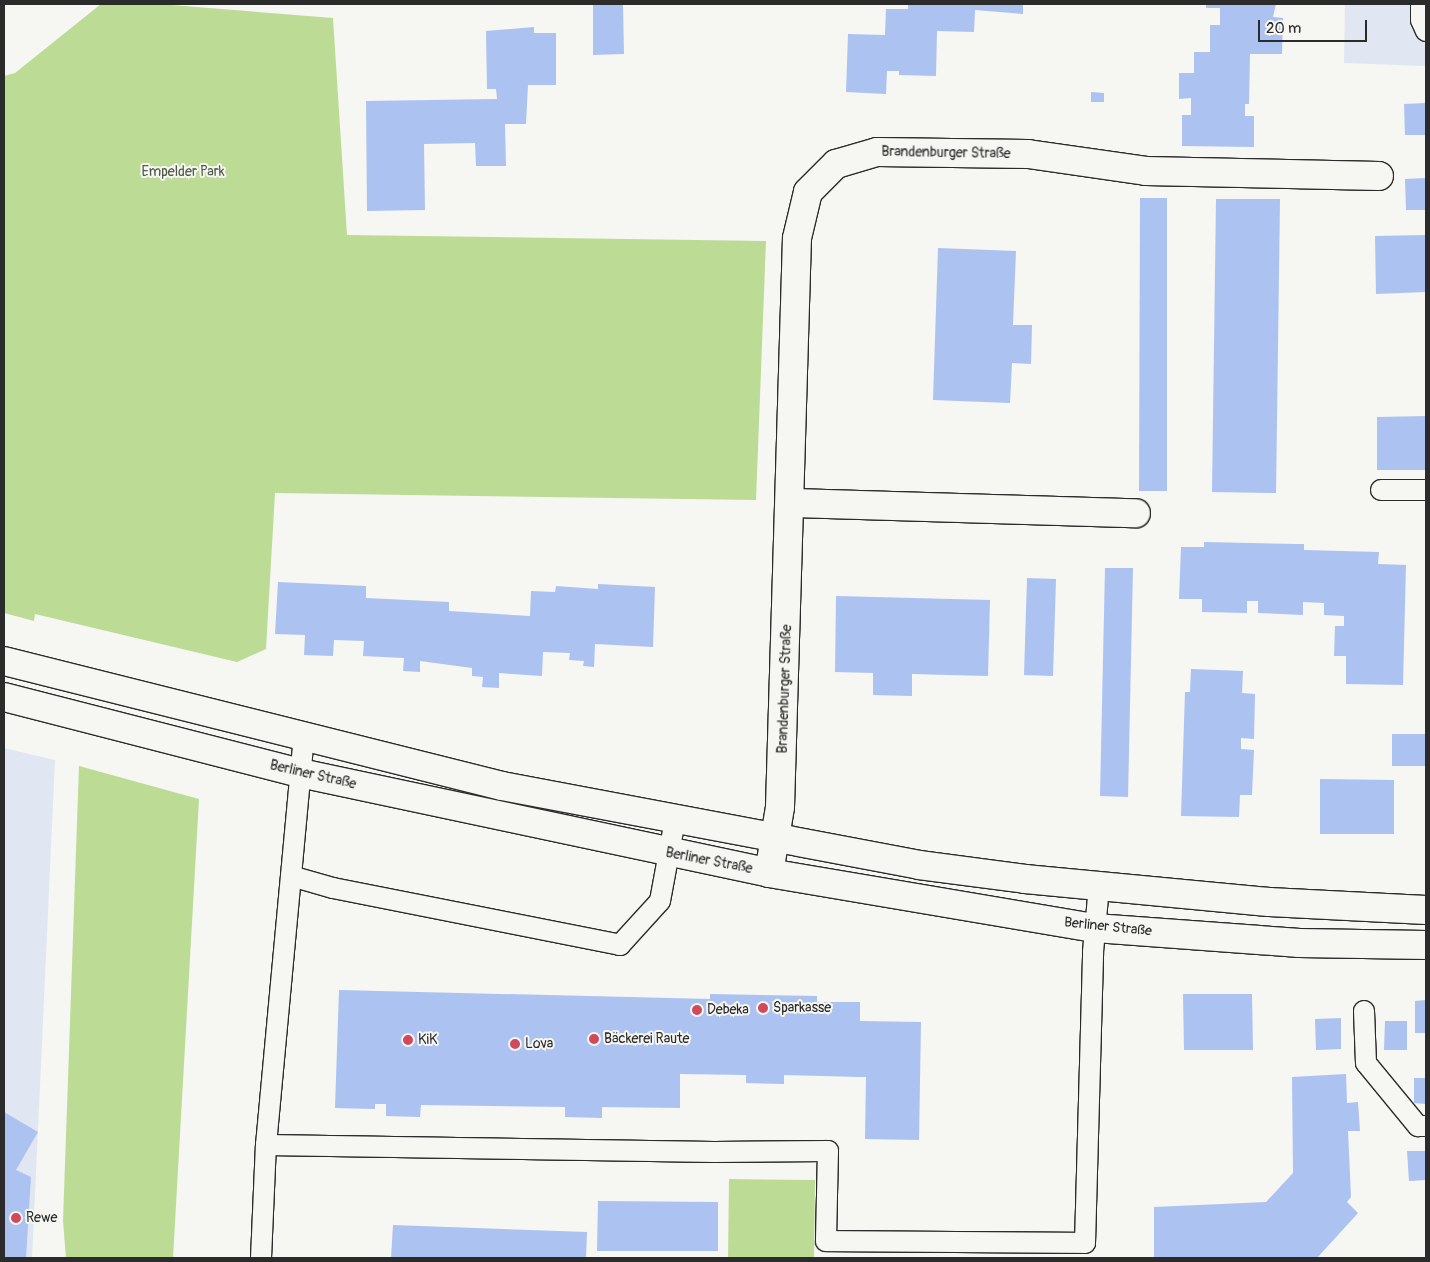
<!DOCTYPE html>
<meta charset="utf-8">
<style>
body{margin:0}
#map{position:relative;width:1430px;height:1262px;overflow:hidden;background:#f6f6f2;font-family:Pangolin,sans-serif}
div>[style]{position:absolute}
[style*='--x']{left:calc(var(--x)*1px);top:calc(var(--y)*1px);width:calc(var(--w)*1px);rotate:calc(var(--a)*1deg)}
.built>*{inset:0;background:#e0e6f2}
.green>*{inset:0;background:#bcdc95}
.building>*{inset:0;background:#acc2f1}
.roads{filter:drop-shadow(1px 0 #2b2b2b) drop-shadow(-1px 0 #2b2b2b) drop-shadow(0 1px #2b2b2b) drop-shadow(0 -1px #2b2b2b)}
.lane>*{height:20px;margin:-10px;padding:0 10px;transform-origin:10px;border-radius:10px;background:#f6f6f2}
.street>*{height:28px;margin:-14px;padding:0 14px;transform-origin:14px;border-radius:14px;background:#f6f6f2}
.secondary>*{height:28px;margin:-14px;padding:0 14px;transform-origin:14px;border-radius:14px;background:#f6f6f2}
.dots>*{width:14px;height:14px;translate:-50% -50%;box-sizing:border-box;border:2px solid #f6f6f2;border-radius:50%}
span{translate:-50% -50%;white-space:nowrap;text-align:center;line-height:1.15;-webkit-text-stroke:4px #f6f6f2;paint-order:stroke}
.street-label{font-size:14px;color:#2b2b2b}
.park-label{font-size:14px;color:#4f5746}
.poi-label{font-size:14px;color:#2b2b2b}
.left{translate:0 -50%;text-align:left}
.frame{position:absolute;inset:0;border:5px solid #2b2b2b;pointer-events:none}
.scale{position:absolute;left:1258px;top:20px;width:109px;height:22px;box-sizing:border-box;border:2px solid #2b2b2b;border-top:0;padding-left:6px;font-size:15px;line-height:18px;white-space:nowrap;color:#2b2b2b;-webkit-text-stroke:4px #f6f6f2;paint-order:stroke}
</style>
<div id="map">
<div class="built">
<div style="clip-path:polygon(1345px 4px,1426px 4px,1426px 66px,1344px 63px)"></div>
<div style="clip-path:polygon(4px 748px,55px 760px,32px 1258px,4px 1258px)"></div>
</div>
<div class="green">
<div style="clip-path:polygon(101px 4px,159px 4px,333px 18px,347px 235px,766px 241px,756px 500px,275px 493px,266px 649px,237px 662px,35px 614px,34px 621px,4px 613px,4px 76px,15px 73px)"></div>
<div style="clip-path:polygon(79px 766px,199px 799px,173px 1258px,66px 1258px,63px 1221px)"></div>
<div style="clip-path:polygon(729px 1179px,815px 1180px,814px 1258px,728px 1258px)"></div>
<div style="clip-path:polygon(723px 1257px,727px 1258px,596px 1258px)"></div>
</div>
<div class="building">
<div style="clip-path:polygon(593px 4px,623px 5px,624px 54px,593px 55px)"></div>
<div style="clip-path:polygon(908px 4px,1023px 4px,1023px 14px,975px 10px,974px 32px,937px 31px,936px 76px,899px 75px,899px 71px,887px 71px,886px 94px,846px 92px,848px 34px,885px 35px,886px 9px,908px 9px)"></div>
<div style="clip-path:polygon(1206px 4px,1276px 4px,1273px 17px,1283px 18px,1282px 54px,1250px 54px,1249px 104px,1245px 104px,1245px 116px,1254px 116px,1254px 147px,1182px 146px,1182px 115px,1191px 115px,1191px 98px,1179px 99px,1179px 73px,1194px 73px,1194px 52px,1210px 52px,1210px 25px,1220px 25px,1220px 8px,1206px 8px)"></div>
<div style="clip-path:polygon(534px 27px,534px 33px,556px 33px,556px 85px,528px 85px,526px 124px,505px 124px,506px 166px,476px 166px,475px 143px,424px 144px,425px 210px,367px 211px,366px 101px,497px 99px,496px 89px,487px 89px,486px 31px)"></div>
<div style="clip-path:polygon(1091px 92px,1104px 93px,1104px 102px,1091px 102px)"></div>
<div style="clip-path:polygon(1426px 103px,1426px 135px,1405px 135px,1404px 104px)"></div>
<div style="clip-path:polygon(1426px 178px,1426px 210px,1406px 210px,1405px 179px)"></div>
<div style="clip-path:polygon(1140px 198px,1167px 198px,1167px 491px,1139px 491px)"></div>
<div style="clip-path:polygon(1216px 199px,1280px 199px,1276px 493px,1212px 492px)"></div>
<div style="clip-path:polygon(1426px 235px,1426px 292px,1376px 294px,1375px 236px)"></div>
<div style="clip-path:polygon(938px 248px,1016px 251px,1013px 325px,1032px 325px,1031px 364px,1012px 363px,1010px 403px,933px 400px)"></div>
<div style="clip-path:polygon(1426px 416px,1426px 470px,1377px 470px,1377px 417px)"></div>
<div style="clip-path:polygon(1204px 542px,1295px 544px,1304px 544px,1304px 550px,1379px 552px,1378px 564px,1406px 565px,1403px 685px,1346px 684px,1346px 656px,1334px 656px,1335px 626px,1344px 626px,1344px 616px,1324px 615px,1324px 603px,1303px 602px,1303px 615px,1258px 613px,1258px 601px,1247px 601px,1247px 613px,1202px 612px,1202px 599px,1179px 599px,1181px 547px,1204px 547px)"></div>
<div style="clip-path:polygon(1105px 568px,1133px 568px,1128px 797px,1100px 796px)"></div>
<div style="clip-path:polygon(1027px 578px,1056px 579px,1053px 676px,1024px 675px)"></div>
<div style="clip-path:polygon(278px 582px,366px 586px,366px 598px,449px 602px,449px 611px,530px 616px,531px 591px,555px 592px,556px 586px,598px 589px,598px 584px,655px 587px,653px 647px,595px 644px,594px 667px,583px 666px,584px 661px,569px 660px,570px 653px,543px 652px,542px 676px,499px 673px,499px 688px,482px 687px,483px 677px,472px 676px,472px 668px,420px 661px,420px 672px,403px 671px,404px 658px,363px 656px,364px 641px,334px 640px,333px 656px,304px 655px,305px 635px,275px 634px)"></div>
<div style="clip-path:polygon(836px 596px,990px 600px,988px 676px,912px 674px,912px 696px,873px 695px,873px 673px,835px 672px)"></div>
<div style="clip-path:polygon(1191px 669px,1243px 671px,1242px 693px,1255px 694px,1254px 739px,1241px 738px,1241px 749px,1254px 750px,1252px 795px,1240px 795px,1239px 817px,1181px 816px,1185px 692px,1190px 692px)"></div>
<div style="clip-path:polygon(1392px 734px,1426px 734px,1426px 766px,1392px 766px)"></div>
<div style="clip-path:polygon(1320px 779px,1394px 780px,1394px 834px,1320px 834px)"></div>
<div style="clip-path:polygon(339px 990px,710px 999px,710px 994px,817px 996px,817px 1002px,860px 1002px,860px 1021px,921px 1022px,919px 1140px,865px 1139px,866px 1077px,859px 1077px,784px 1075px,784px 1084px,746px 1083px,746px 1075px,680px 1074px,680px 1108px,602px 1107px,602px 1118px,565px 1117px,565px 1107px,421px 1105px,420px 1117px,386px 1116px,386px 1104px,375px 1104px,375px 1109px,335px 1108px)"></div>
<div style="clip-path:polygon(1183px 994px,1252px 994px,1253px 1050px,1184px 1050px)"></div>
<div style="clip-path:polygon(1426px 1000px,1426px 1033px,1415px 1033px,1415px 1001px)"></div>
<div style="clip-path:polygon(1341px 1018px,1341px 1049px,1316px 1050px,1315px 1019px)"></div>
<div style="clip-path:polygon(1385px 1021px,1407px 1021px,1407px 1050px,1384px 1050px)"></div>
<div style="clip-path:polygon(1346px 1074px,1347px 1103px,1358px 1102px,1360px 1131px,1348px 1131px,1351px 1197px,1347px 1202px,1358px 1213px,1317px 1258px,1154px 1258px,1154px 1207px,1266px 1202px,1293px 1173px,1292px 1077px)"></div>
<div style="clip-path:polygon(1414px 1078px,1426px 1078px,1426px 1104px,1414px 1103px)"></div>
<div style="clip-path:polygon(4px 1112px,38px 1132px,16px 1170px,31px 1177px,26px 1258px,4px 1258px)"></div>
<div style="clip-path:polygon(1407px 1151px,1426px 1151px,1426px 1180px,1409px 1181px)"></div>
<div style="clip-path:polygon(598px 1201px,718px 1202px,718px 1251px,597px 1251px)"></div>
<div style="clip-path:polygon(393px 1225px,587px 1232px,586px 1258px,391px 1258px)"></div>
</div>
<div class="roads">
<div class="lane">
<div style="--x:1421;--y:4;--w:16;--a:90"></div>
<div style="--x:1421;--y:20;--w:12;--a:66"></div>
<div style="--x:1381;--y:490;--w:45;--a:0"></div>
<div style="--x:291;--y:876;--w:44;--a:15.9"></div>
<div style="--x:333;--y:888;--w:293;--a:11.2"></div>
<div style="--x:620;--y:945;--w:59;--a:-47.7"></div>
<div style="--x:660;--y:901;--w:82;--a:-79.5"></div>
<div style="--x:1364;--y:1011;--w:52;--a:87.8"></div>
<div style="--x:1366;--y:1063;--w:82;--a:50.5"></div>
<div style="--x:1418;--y:1126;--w:8;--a:0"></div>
<div style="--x:266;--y:1145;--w:448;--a:0.9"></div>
<div style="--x:714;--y:1152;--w:114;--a:-0.5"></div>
<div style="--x:828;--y:1151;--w:90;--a:91.3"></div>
<div style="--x:826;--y:1241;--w:259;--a:0.4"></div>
<div style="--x:1085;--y:1243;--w:291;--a:-88.4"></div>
<div style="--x:1093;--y:952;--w:66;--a:-84.8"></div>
<div style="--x:261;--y:1258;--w:113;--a:-87.5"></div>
<div style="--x:266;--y:1145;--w:410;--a:-84.7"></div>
</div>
<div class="street">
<div style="--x:791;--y:503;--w:345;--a:1.7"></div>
<div style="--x:769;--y:873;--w:67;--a:-80.5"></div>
<div style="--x:780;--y:807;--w:569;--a:-88.29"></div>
<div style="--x:797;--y:238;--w:47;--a:-76.6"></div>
<div style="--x:808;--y:192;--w:40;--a:-45"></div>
<div style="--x:836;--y:164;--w:43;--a:-16.3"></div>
<div style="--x:877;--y:152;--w:151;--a:0.8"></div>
<div style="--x:1028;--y:154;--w:119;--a:8.2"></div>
<div style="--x:1146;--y:171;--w:233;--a:1.2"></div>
</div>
<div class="secondary">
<div style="--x:4;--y:661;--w:513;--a:14.09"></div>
<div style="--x:502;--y:786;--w:424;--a:10.7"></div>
<div style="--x:919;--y:865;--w:107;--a:7.5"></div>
<div style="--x:1025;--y:879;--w:245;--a:5.4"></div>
<div style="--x:1269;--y:902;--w:157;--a:2.9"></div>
<div style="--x:4;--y:697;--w:306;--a:14.4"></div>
<div style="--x:300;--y:773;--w:480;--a:12"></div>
<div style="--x:769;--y:873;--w:331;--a:9.6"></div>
<div style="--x:1095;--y:928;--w:205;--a:4.2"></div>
<div style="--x:1299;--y:943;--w:127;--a:0.9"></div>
</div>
</div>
<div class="dots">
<div style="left:763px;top:1008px;background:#d1495b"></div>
<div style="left:697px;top:1010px;background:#d1495b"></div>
<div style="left:594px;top:1039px;background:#d1495b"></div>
<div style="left:408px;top:1040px;background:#d1495b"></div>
<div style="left:515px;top:1044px;background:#d1495b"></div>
<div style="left:16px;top:1218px;background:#d1495b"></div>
</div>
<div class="street-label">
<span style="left:946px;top:153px;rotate:1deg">Brandenburger Straße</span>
<span style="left:785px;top:689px;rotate:-88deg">Brandenburger Straße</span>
<span style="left:313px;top:775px;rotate:13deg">Berliner Straße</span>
<span style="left:709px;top:861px;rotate:11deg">Berliner Straße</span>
<span style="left:1108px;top:927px;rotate:6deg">Berliner Straße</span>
</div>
<div class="park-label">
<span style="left:183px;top:172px">Empelder Park</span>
</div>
<div class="poi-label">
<span class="left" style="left:773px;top:1008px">Sparkasse</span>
<span class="left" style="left:707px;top:1010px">Debeka</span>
<span class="left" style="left:604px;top:1039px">Bäckerei Raute</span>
<span class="left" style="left:418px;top:1040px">KiK</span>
<span class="left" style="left:525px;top:1044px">Lova</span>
<span class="left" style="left:26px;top:1218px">Rewe</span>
</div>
<div class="frame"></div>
<div class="scale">20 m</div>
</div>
